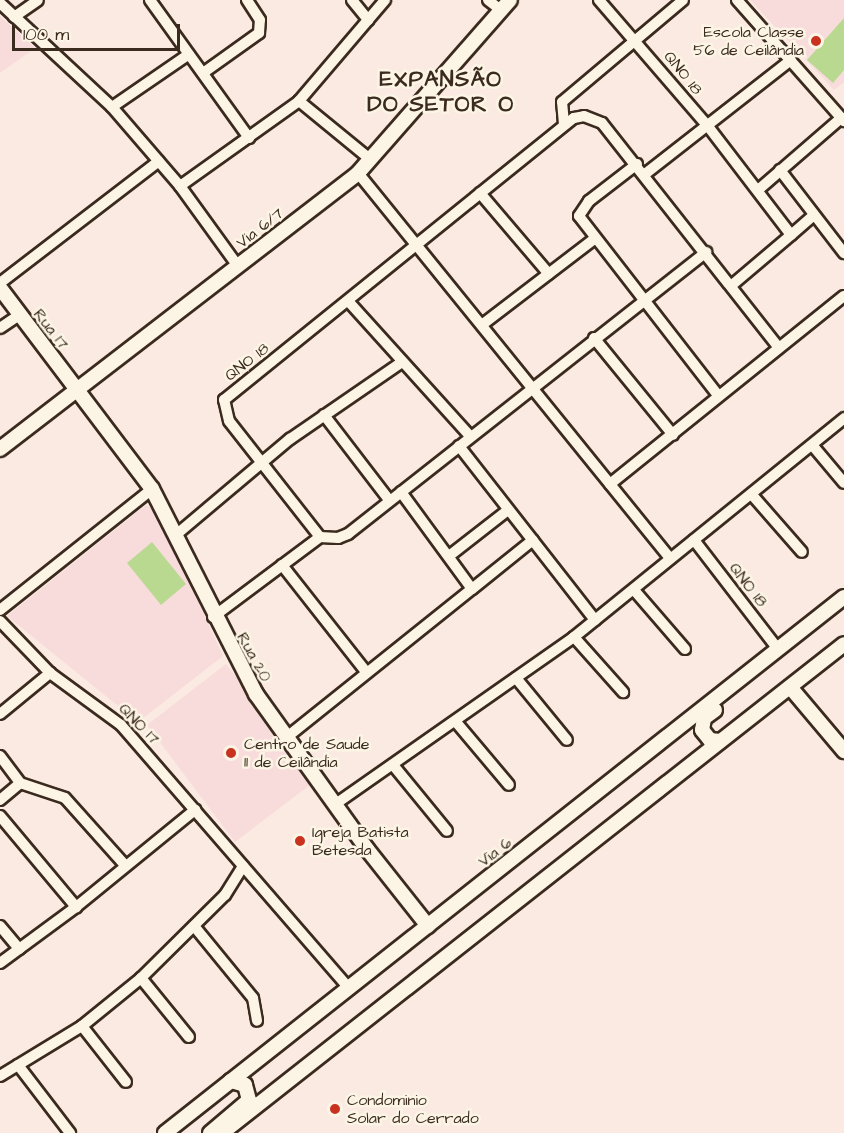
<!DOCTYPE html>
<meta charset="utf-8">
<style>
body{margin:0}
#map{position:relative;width:844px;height:1133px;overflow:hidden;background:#faeae1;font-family:"Architects Daughter",sans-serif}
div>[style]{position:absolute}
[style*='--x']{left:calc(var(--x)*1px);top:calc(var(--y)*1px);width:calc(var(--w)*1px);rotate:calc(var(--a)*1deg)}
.built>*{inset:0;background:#f8dcdc}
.green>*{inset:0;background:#b9d991}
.roads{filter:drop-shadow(2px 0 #3b2a1e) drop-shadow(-2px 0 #3b2a1e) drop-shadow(0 2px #3b2a1e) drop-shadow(0 -2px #3b2a1e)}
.street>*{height:10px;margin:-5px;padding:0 5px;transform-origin:5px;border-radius:5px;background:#fcf5e5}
.secondary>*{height:14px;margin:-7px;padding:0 7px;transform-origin:7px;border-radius:7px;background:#fcf5e5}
.dots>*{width:16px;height:16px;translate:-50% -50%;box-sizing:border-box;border:3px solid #fcf5e5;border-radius:50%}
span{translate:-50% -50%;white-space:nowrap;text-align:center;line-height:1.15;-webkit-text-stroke:5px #fcf5e5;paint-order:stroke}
.poi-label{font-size:16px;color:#3b2a1e}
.right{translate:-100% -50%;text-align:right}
.left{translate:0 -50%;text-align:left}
.street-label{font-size:16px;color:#3b2a1e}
.district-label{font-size:22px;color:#3b2a1e;font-weight:700;letter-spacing:1.5px}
.scale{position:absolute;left:12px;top:24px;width:168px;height:27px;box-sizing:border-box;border:3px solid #3b2a1e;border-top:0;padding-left:8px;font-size:18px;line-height:21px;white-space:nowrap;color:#3b2a1e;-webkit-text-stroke:4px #fcf5e5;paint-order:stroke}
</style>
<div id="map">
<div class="built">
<div style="clip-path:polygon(750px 0,844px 0,844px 82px,834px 90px)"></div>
<div style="clip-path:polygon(0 16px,35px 48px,0 73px)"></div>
<div style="clip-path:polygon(146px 505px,157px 512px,223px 656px,138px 722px,7px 616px)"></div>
<div style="clip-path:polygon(226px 664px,315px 781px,235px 842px,147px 725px)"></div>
</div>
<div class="green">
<div style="clip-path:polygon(844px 18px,844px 70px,833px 83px,807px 60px)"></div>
<div style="clip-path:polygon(152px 542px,186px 584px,161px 605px,127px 563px)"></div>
</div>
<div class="roads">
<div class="street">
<div style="--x:150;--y:0;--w:170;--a:54.3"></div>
<div style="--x:352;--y:0;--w:26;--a:51"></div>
<div style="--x:488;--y:0;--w:16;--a:38"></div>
<div style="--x:599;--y:0;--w:165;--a:49.2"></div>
<div style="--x:707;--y:125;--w:138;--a:52.6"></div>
<div style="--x:791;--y:235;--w:77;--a:139.7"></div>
<div style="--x:737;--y:0;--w:162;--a:48.5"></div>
<div style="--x:0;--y:3;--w:153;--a:42.9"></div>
<div style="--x:112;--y:107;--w:104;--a:49.3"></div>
<div style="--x:180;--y:186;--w:99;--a:54.1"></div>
<div style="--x:14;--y:17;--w:29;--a:-35"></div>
<div style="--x:203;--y:73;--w:69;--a:-35.5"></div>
<div style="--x:259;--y:33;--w:13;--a:-86"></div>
<div style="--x:260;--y:20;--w:24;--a:-123"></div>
<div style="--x:299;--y:101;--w:93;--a:39.3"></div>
<div style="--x:112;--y:107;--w:93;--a:-34.5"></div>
<div style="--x:564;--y:124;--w:22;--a:-95"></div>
<div style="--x:562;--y:102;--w:158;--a:-40.1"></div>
<div style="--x:637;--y:164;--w:61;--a:142.4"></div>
<div style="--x:589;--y:201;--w:18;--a:124"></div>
<div style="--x:579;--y:216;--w:227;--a:52.2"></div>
<div style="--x:780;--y:170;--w:105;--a:52.4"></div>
<div style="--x:358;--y:173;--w:496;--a:51"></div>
<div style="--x:645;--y:174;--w:185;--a:-38"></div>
<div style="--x:180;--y:186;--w:146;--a:-35.5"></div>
<div style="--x:299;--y:101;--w:133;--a:-49.6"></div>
<div style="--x:758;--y:190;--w:110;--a:-40.9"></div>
<div style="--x:480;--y:193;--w:106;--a:49.6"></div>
<div style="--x:791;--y:235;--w:30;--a:-41"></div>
<div style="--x:0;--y:283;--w:200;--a:-37.5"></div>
<div style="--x:349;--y:302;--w:181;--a:47.9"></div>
<div style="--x:483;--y:324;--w:140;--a:-37.4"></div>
<div style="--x:0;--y:328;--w:23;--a:-34"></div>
<div style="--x:594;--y:338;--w:125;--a:50.8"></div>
<div style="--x:324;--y:415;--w:108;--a:52.5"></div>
<div style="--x:459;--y:446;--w:221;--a:52"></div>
<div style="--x:813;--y:446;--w:48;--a:50"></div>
<div style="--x:610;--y:484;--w:300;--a:-38.8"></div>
<div style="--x:401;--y:492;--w:120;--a:53.8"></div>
<div style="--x:472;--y:589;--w:78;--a:-38.8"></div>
<div style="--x:753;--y:496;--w:74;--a:48.8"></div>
<div style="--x:177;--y:534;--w:148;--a:-40.1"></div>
<div style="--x:290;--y:439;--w:136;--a:-34.5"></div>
<div style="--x:320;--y:537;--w:147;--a:-128.1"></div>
<div style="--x:229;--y:421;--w:22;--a:-103"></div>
<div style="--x:224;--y:400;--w:449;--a:-38.9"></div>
<div style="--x:574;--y:118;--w:10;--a:-11"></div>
<div style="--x:584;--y:116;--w:19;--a:21"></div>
<div style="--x:602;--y:123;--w:285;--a:51.8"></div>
<div style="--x:694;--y:540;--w:138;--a:52.4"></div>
<div style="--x:449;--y:556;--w:75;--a:-37.9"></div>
<div style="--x:282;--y:565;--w:137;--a:51.8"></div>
<div style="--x:634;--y:590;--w:78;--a:49.2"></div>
<div style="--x:0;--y:610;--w:194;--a:-38.5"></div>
<div style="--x:213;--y:617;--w:134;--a:-36.8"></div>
<div style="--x:320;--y:537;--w:18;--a:3"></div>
<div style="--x:338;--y:538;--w:11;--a:-22"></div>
<div style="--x:348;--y:534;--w:456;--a:-38.2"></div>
<div style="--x:0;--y:621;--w:72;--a:46.1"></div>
<div style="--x:50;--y:673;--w:88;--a:36.2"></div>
<div style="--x:121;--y:725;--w:348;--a:49.1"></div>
<div style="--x:574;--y:637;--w:74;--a:48.3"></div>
<div style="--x:516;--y:678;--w:80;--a:50.6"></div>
<div style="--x:0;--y:714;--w:65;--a:-39.4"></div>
<div style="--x:456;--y:722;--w:82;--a:49.9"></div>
<div style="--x:287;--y:737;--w:237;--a:-38.7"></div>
<div style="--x:0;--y:756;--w:34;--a:53"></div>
<div style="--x:20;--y:783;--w:47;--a:18.4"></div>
<div style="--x:65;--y:798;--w:90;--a:48.2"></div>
<div style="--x:393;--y:765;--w:85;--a:50.7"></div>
<div style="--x:0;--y:800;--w:26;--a:-40"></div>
<div style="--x:337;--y:803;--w:289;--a:-35"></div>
<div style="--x:574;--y:637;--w:348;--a:-39"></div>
<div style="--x:0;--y:816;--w:119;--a:50.1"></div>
<div style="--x:0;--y:926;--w:30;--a:50"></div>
<div style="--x:194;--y:926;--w:93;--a:50.7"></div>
<div style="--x:253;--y:998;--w:23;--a:80"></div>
<div style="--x:0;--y:963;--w:94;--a:-36.4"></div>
<div style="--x:76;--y:907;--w:154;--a:-39.2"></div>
<div style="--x:141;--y:978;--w:76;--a:50.9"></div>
<div style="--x:82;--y:1026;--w:71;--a:51.8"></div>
<div style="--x:18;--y:1065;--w:86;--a:52.6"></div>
<div style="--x:0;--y:1076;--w:96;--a:-31.4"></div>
<div style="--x:82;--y:1026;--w:76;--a:-39.1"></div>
<div style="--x:141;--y:978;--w:118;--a:-44.7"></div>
<div style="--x:225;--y:895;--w:34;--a:-58"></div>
</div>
<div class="secondary">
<div style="--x:0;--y:288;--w:252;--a:52.9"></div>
<div style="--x:152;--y:489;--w:230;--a:63.1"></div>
<div style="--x:256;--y:694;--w:191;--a:54.4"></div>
<div style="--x:367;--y:849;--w:98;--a:51.6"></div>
<div style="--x:0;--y:449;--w:452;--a:-37.6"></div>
<div style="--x:358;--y:173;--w:230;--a:-48.7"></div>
<div style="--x:790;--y:687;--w:84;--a:49.8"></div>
<div style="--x:715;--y:710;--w:14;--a:144"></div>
<div style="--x:704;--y:718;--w:12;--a:99"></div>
<div style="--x:702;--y:730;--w:13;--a:51"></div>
<div style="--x:710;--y:740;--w:10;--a:6"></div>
<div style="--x:165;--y:1133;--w:865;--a:-38.29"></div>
<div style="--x:210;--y:1133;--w:51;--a:-40.2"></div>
<div style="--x:249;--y:1100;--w:16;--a:-105"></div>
<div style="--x:245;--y:1085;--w:15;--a:-164"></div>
<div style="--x:222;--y:1133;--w:791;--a:-38.17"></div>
</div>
</div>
<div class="dots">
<div style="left:816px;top:41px;background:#c8321e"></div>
<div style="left:231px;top:753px;background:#c8321e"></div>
<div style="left:300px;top:841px;background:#c8321e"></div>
<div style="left:335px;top:1109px;background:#c8321e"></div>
</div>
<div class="poi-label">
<span class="right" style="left:804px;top:41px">Escola Classe<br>56 de Ceilândia</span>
<span class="left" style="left:244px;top:753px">Centro de Saude<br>11 de Ceilândia</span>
<span class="left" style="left:312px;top:841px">Igreja Batista<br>Betesda</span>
<span class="left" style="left:347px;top:1109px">Condominio<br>Solar do Cerrado</span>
</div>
<div class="street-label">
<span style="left:683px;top:73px;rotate:51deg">QNO 18</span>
<span style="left:260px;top:228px;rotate:-38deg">Via 6/7</span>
<span style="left:51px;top:329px;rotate:52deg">Rua 17</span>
<span style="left:247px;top:362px;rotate:-38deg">QNO 18</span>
<span style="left:748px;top:585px;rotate:52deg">QNO 18</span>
<span style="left:254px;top:657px;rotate:61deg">Rua 20</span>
<span style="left:139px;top:724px;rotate:45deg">QNO 17</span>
<span style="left:495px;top:852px;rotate:-38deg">Via 6</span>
</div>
<div class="district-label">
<span style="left:441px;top:92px">EXPANSÃO<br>DO SETOR O</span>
</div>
<div class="scale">100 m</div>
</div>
